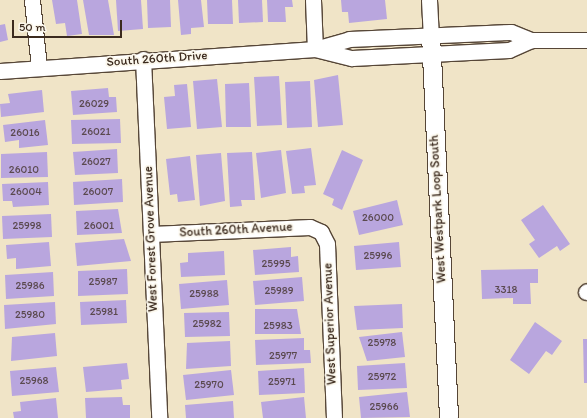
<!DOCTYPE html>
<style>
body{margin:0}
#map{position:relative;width:587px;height:418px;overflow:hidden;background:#f0e4c7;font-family:Itim,sans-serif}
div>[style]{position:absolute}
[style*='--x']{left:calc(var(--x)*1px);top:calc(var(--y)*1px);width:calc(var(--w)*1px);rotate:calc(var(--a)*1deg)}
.building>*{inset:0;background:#b9a6de}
.roads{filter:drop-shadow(1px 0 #564637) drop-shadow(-1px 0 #564637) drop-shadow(0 1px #564637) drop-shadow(0 -1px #564637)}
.minor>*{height:15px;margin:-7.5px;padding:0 7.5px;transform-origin:7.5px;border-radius:7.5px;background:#fff}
.tertiary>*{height:18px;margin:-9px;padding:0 9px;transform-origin:9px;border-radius:9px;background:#fff}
span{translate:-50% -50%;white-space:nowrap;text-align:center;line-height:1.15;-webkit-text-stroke:3.5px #fbf7ec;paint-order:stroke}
.number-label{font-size:11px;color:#5a494e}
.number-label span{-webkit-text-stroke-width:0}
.street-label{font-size:13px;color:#3b2a1e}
.scale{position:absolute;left:12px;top:20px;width:110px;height:18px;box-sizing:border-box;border:2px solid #3b2a1e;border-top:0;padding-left:5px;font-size:12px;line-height:14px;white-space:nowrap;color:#3b2a1e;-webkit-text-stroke:3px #fbf7ec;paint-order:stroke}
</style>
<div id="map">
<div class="building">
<div style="clip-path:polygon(52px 0,77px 0,82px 34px,67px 36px,65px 23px,56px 24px)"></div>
<div style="clip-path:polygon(83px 0,108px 0,114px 35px,89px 35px)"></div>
<div style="clip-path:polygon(116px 0,141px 0,143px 29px,118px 31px)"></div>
<div style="clip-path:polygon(147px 0,170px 0,171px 27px,148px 28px)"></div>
<div style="clip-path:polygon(178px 0,201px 0,204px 27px,191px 28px,191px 34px,181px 35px)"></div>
<div style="clip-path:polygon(207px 0,232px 0,233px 24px,208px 24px)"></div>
<div style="clip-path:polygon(238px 0,262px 0,263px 22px,239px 23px)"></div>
<div style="clip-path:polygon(267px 0,292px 0,293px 7px,285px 7px,286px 22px,268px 22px)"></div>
<div style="clip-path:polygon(341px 0,385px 0,387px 19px,349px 23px,348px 12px,342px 12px)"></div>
<div style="clip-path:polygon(5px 24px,8px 40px,0 42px,0 25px)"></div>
<div style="clip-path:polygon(338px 75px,343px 125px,318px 127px,314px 80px)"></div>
<div style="clip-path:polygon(279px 76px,282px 125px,257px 126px,254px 77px)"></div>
<div style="clip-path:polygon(217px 79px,222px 127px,197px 129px,193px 81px)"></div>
<div style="clip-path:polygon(310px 81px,312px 127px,287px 128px,285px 82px)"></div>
<div style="clip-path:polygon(249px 83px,251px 127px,226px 127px,225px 84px)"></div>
<div style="clip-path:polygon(187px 84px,191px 127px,167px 129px,164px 97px,175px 96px,174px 85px)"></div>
<div style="clip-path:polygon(108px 88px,109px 97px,116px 97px,117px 112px,73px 115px,71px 91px)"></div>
<div style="clip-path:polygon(42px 90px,44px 112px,1px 117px,0 104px,10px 103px,8px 94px)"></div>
<div style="clip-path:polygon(120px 119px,121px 143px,72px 144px,71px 120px)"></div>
<div style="clip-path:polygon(45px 120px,48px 145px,19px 148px,19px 140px,5px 142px,3px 125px)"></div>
<div style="clip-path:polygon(311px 148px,316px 185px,304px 186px,305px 193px,292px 194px,286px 151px)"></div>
<div style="clip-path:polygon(117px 149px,118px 173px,75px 175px,73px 152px)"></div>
<div style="clip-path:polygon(281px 150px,286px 193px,261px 198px,256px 153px)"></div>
<div style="clip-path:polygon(342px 150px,363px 160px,342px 210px,332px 205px,334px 199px,323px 194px)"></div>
<div style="clip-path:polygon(47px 152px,48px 177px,1px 178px,1px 154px)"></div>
<div style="clip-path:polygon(252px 152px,255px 200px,241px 200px,242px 206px,230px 207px,227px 153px)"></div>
<div style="clip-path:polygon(221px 153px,225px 201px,200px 206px,196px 155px)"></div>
<div style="clip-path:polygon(190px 156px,195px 200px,178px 202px,177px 194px,170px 195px,166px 159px)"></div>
<div style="clip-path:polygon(122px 179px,123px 202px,74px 205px,73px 182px)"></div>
<div style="clip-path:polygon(48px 182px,49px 205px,13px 207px,12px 201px,3px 201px,2px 184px)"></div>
<div style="clip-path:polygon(397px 200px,403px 225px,359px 235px,353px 211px)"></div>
<div style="clip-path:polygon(543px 205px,570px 244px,560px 251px,557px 246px,539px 258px,529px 244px,535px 240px,521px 220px)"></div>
<div style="clip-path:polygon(118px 209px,122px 233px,77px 235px,76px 211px)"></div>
<div style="clip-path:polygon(51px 214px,52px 237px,3px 239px,2px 216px)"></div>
<div style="clip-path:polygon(124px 239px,131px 261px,77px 266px,75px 243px)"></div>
<div style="clip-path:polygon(49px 242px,51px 266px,16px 269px,16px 258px,7px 259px,6px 245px)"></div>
<div style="clip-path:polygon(399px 242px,401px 267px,356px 270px,354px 246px)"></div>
<div style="clip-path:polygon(291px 247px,291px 257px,298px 256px,299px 272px,255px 275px,253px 250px)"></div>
<div style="clip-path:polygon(224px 251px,225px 275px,181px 277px,180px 263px,188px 262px,188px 253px)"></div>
<div style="clip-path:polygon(127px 269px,128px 294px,78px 296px,78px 271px)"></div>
<div style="clip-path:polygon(538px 269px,538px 283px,530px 283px,531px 304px,513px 304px,513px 298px,482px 299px,481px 270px)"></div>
<div style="clip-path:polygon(53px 272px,54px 296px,6px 299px,5px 275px)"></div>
<div style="clip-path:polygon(302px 277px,304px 301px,255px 305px,253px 281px)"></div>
<div style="clip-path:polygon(227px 280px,229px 305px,181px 309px,179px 284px)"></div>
<div style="clip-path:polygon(126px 300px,127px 323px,81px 325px,80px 302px)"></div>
<div style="clip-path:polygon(55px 302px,56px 324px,5px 329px,4px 305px)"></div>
<div style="clip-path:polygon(402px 304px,403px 328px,357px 330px,354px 306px)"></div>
<div style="clip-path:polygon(255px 309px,297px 309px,301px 334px,255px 334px)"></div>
<div style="clip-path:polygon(229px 312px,230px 336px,185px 337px,184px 313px)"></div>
<div style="clip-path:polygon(535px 322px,562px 341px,552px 355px,546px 351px,529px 374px,510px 360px)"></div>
<div style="clip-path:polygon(402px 332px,405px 357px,367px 361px,359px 337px)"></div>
<div style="clip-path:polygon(55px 333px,57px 356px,11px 361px,12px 337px)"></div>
<div style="clip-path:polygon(304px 338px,304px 350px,310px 350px,311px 363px,256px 365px,255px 340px)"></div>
<div style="clip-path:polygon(583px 339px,587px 339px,587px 383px,584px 383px)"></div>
<div style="clip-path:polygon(230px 341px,231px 366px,186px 369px,187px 343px)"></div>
<div style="clip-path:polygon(127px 363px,129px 379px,121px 380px,122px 389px,86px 392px,83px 367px)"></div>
<div style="clip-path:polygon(405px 363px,407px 388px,358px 390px,357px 366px)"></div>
<div style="clip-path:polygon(56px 367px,59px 392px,12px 396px,10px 371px)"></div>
<div style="clip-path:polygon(304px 368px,305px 393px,259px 395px,258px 371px)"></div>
<div style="clip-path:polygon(231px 370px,234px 395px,186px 400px,183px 375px)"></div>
<div style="clip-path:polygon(407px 392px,410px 417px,361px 418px,359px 397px)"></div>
<div style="clip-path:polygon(122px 397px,123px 405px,130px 405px,130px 418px,86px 418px,85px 398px)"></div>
<div style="clip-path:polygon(304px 397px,306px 418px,263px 418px,261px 402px)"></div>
<div style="clip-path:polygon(56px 398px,58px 418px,14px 418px,13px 412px,21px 411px,20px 402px)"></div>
<div style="clip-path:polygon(233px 401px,234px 418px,186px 418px,185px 405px)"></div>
</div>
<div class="roads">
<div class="minor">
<div style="--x:32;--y:0;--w:68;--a:84.1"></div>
<div style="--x:313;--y:0;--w:49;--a:87.7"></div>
<div style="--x:429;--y:0;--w:35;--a:87"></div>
<div style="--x:315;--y:49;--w:38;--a:14"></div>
<div style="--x:352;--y:58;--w:157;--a:-2.9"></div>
<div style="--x:509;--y:50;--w:24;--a:-24"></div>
<div style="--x:531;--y:40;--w:56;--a:0"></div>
<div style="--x:143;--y:59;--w:359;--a:87.4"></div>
<div style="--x:0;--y:71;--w:316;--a:-4"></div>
<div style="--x:315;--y:49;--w:35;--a:-16"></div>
<div style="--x:349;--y:39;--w:162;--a:-2.5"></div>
<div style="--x:511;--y:32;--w:22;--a:22"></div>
<div style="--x:151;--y:234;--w:159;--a:-2.5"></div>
<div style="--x:310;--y:227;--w:12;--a:24"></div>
<div style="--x:321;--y:232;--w:13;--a:63"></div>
<div style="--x:327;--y:244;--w:174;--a:87.7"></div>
<div style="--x:586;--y:292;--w:1;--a:-45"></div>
</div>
<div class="tertiary">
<div style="--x:431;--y:35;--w:383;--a:87.3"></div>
</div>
</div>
<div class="number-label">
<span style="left:94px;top:104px">26029</span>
<span style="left:96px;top:132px">26021</span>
<span style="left:25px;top:133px">26016</span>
<span style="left:96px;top:162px">26027</span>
<span style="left:24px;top:170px">26010</span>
<span style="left:26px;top:192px">26004</span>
<span style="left:98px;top:192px">26007</span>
<span style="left:378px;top:218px">26000</span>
<span style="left:27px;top:226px">25998</span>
<span style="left:99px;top:226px">26001</span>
<span style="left:378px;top:256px">25996</span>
<span style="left:276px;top:264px">25995</span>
<span style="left:103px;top:282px">25987</span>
<span style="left:30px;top:286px">25986</span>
<span style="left:506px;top:290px">3318</span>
<span style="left:279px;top:291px">25989</span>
<span style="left:204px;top:294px">25988</span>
<span style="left:104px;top:312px">25981</span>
<span style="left:30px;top:315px">25980</span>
<span style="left:207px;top:324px">25982</span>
<span style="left:278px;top:326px">25983</span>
<span style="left:382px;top:343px">25978</span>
<span style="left:283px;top:356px">25977</span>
<span style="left:382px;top:377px">25972</span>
<span style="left:34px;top:381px">25968</span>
<span style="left:282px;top:382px">25971</span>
<span style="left:209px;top:385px">25970</span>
<span style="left:384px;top:407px">25966</span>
</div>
<div class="street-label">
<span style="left:157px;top:59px;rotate:-4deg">South 260th Drive</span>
<span style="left:438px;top:209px;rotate:-93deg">West Westpark Loop South</span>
<span style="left:236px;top:230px;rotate:-3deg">South 260th Avenue</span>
<span style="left:151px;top:239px;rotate:-92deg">West Forest Grove Avenue</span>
<span style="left:330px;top:324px;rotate:-92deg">West Superior Avenue</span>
</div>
<div class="scale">50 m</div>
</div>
